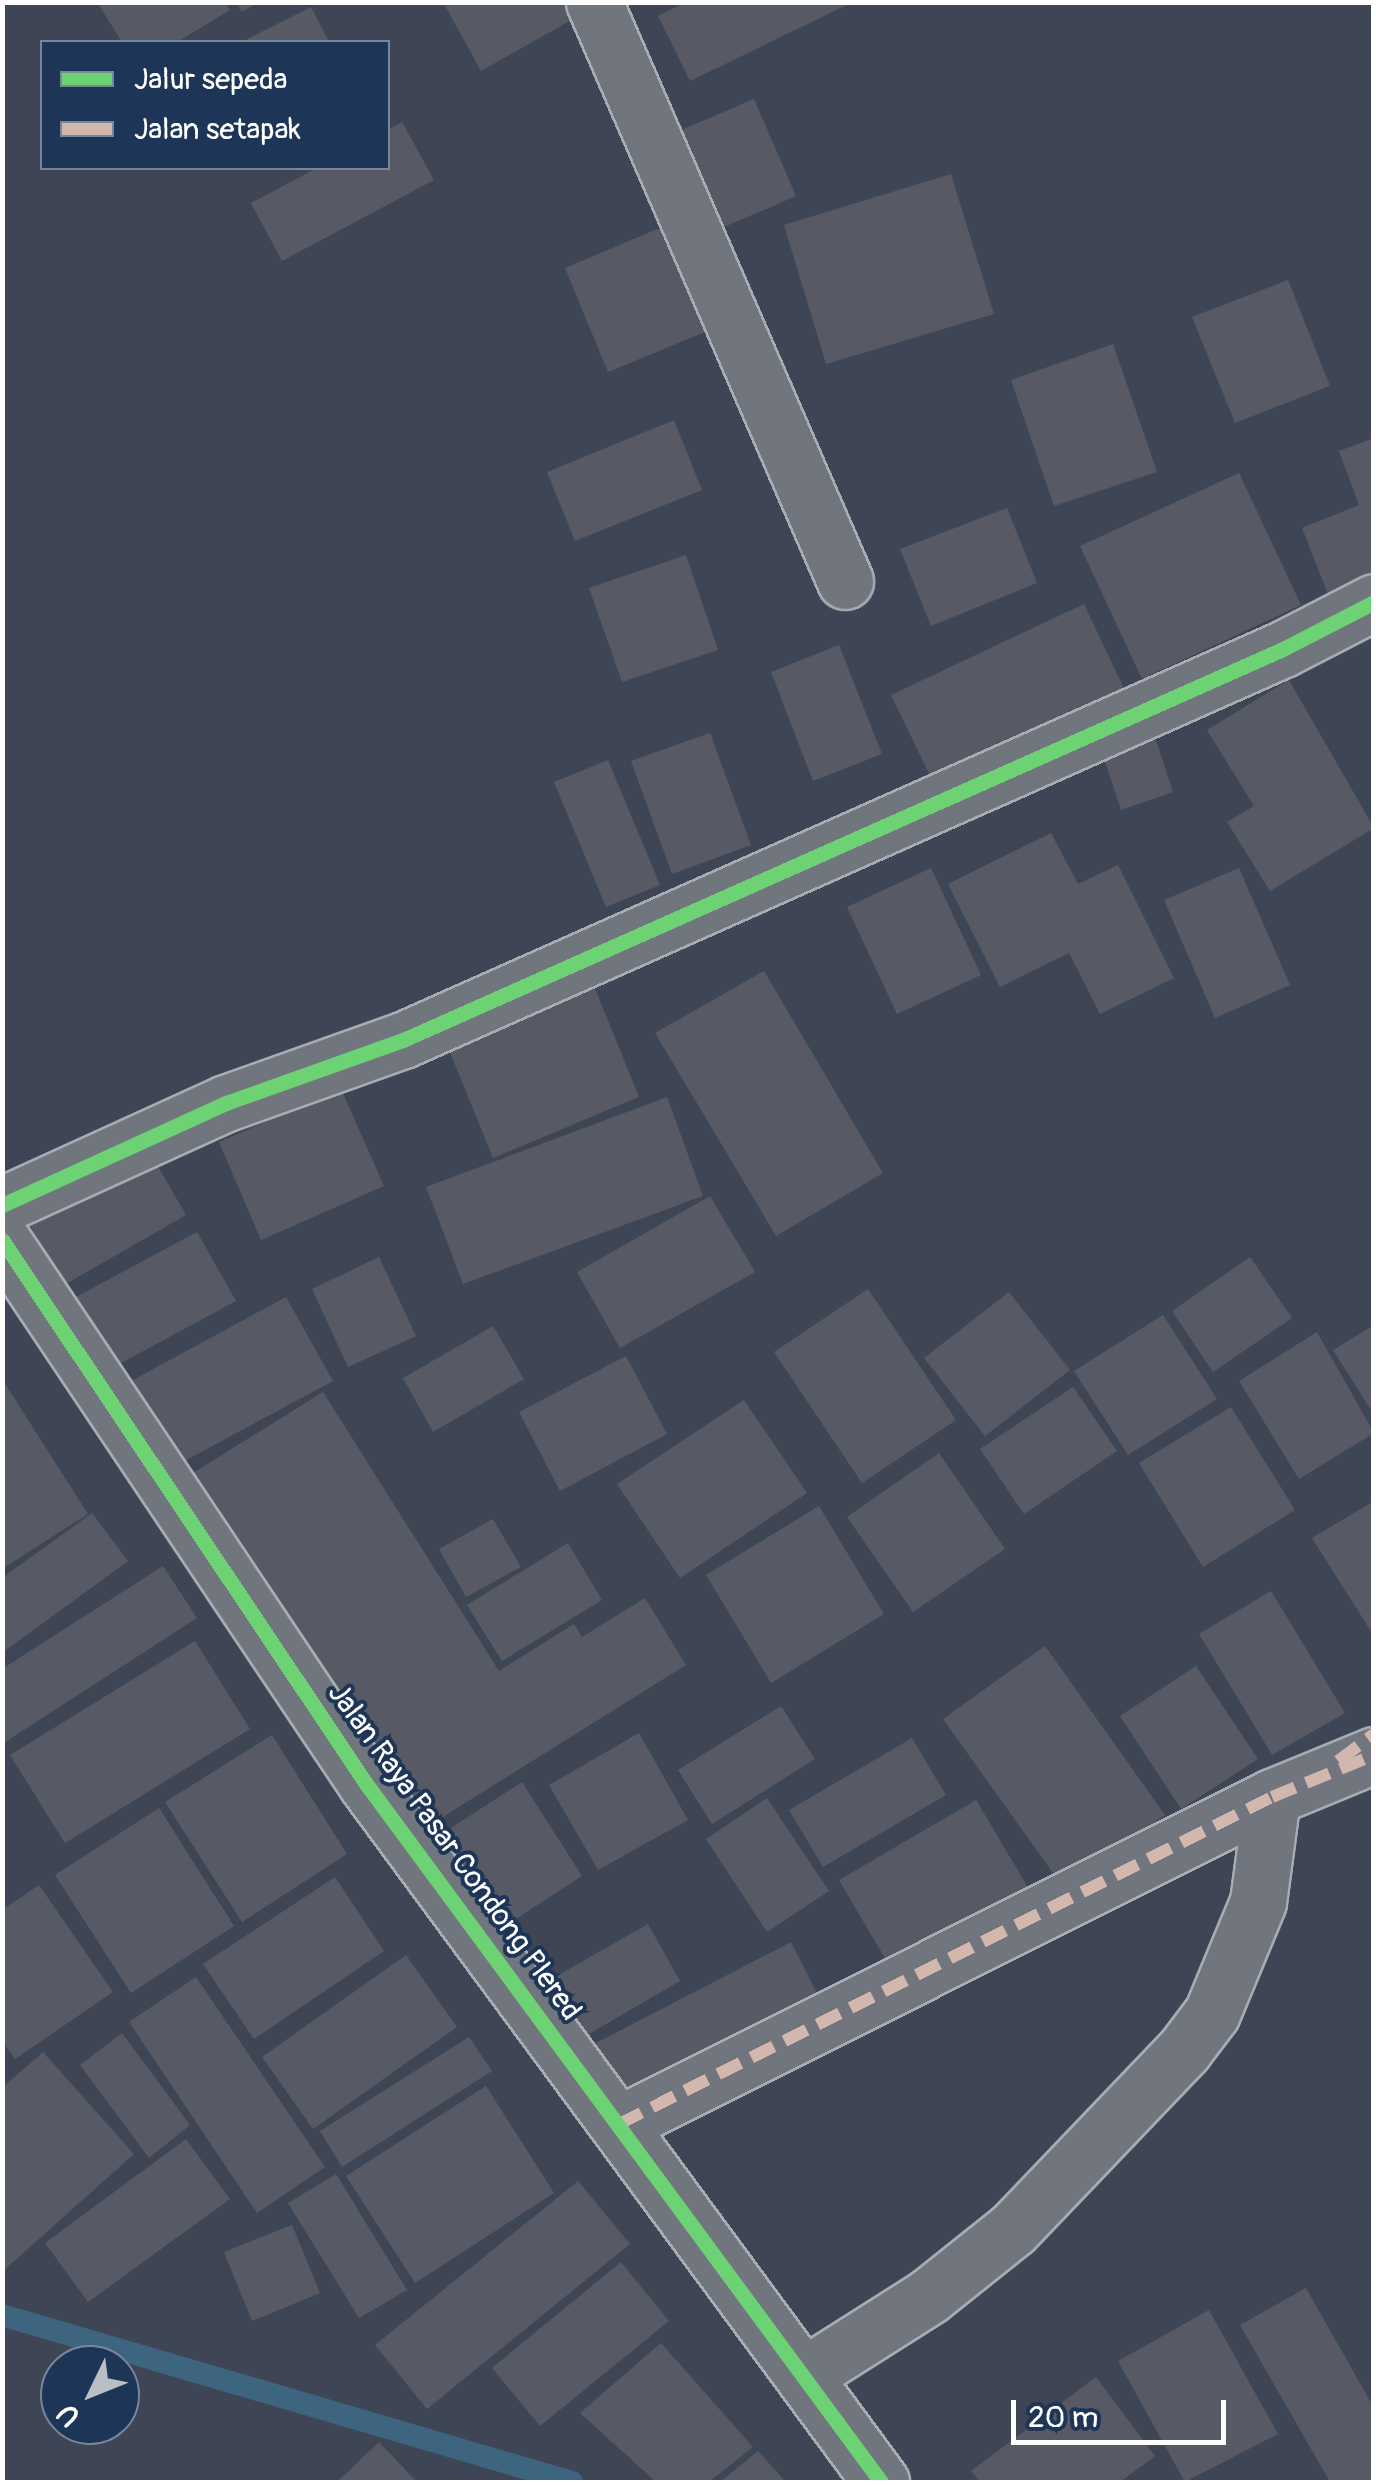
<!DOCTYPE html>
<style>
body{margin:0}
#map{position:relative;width:1376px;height:2485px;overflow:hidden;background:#3e4656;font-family:Pangolin,sans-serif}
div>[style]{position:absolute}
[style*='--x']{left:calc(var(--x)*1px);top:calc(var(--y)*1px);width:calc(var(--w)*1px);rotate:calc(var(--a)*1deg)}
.stream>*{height:22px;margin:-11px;padding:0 11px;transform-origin:11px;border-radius:11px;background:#3e6580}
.building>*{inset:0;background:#575a65}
.roads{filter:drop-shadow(2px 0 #a8acb3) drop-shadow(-2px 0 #a8acb3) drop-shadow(0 2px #a8acb3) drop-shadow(0 -2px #a8acb3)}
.street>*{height:55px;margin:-27.5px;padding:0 27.5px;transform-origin:27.5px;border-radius:27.5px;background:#70757e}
.secondary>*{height:55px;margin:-27.5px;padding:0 27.5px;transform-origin:27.5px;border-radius:27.5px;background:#70757e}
.quiet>*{height:12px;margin-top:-6px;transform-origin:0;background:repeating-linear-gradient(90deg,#d1b7ad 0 25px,transparent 0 37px)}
.cycleway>*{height:15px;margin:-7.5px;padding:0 7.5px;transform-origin:7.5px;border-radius:7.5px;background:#6cd273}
span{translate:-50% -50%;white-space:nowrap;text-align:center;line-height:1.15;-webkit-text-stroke:8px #1d3557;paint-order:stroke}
.street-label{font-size:30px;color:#fff}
.frame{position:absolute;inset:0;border:5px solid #fff;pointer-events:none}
.legend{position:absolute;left:40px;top:40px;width:350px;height:130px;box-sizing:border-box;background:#1d3557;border:2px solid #77869a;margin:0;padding:12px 18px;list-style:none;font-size:30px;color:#fff}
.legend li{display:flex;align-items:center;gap:20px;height:50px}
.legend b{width:50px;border:2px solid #77869a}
.north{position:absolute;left:40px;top:2345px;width:100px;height:100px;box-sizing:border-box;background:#1d3557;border:2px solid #77869a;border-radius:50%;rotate:227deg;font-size:28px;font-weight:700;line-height:40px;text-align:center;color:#fff}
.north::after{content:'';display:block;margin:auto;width:35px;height:45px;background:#bbbec4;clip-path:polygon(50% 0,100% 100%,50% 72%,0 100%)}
.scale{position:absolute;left:1011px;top:2400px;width:215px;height:45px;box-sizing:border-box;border:5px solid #fff;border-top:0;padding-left:12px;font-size:30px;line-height:35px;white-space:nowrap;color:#fff;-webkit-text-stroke:8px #1d3557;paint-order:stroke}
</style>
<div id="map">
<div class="stream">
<div style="--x:2;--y:2315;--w:594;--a:16.33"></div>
</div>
<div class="building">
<div style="clip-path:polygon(104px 2px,225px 2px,230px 10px,177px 42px,122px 42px,99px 5px)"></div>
<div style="clip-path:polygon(236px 2px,259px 2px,242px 12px)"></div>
<div style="clip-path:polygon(443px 2px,576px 2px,582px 14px,481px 71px)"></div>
<div style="clip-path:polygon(685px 2px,853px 2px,690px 81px,658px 16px)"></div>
<div style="clip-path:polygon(311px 7px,329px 42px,249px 42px,247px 39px)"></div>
<div style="clip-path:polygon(754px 99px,796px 196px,715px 231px,672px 134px)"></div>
<div style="clip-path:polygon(402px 122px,434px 180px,282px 261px,251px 203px,317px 168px,388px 168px,388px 130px)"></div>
<div style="clip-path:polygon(951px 174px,994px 314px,826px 364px,784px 225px)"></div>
<div style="clip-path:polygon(667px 225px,712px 329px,608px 372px,565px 268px)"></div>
<div style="clip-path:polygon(1288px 280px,1330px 386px,1235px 423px,1192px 317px)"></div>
<div style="clip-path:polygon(1113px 344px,1157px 472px,1054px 506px,1011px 380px)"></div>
<div style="clip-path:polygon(674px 420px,702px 490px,575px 541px,547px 472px)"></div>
<div style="clip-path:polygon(1374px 438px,1374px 582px,1330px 599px,1302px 528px,1359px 505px,1339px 451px)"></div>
<div style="clip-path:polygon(1239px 473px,1301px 605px,1142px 679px,1080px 546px)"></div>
<div style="clip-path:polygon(1007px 508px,1037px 583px,931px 626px,900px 549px)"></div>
<div style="clip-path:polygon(686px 555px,718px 650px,622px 682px,589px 588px)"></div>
<div style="clip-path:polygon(1084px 604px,1126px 693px,934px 784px,891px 695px)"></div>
<div style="clip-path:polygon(839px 645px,882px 754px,813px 781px,771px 672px)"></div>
<div style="clip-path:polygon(1289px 680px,1374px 828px,1270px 891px,1227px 822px,1254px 806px,1207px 730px)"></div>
<div style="clip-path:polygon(710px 733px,751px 845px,672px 874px,631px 761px)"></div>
<div style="clip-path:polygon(1156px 740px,1173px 792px,1121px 810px,1104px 758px)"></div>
<div style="clip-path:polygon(608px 760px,660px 885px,606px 907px,554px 782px)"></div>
<div style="clip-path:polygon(1051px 833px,1078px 884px,1118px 865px,1174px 978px,1100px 1014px,1069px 953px,1000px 987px,948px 884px)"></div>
<div style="clip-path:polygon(931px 868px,981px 975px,897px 1014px,847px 907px)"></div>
<div style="clip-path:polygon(1239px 868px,1290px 985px,1215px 1018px,1164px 900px)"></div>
<div style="clip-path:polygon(764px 971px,883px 1173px,776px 1236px,655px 1033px)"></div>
<div style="clip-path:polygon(592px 981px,639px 1097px,493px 1158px,445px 1040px)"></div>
<div style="clip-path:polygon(341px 1089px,384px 1186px,261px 1240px,219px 1142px)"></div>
<div style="clip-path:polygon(667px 1097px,703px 1196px,463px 1284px,426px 1187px)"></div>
<div style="clip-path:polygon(149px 1151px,186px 1215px,64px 1285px,27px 1220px)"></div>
<div style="clip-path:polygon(710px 1196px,755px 1272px,620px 1348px,577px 1272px)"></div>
<div style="clip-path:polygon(197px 1232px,236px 1301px,112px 1368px,74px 1298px)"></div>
<div style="clip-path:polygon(379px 1257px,416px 1336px,348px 1367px,312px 1289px)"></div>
<div style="clip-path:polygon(1250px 1257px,1292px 1318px,1213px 1372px,1172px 1311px)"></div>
<div style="clip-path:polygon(868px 1289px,956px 1420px,862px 1483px,774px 1352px)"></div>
<div style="clip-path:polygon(1009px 1292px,1070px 1370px,985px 1436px,924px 1358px)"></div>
<div style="clip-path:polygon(286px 1297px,333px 1381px,168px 1470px,122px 1386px)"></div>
<div style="clip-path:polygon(1163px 1315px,1217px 1399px,1128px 1455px,1074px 1371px)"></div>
<div style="clip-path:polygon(1374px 1325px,1374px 1415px,1333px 1350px)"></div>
<div style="clip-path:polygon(493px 1326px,524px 1379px,433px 1432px,403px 1378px)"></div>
<div style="clip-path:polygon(1317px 1332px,1374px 1433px,1299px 1479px,1239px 1381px)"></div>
<div style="clip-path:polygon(626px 1356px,667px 1434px,560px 1491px,519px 1412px)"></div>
<div style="clip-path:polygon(2px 1379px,88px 1514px,2px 1569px)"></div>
<div style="clip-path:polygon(1073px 1387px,1117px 1451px,1024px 1514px,980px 1449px)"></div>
<div style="clip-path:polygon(323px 1392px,499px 1671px,574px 1624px,582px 1637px,645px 1598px,686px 1665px,414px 1835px,188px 1476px)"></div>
<div style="clip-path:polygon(744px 1400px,807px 1493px,680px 1578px,617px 1484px)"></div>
<div style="clip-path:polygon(1231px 1407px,1295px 1510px,1203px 1567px,1139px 1463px)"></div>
<div style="clip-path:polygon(939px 1453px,1005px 1549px,913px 1612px,847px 1517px)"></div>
<div style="clip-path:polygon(1374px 1501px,1374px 1636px,1312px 1538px)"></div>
<div style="clip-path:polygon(819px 1506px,884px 1614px,771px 1683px,706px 1575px)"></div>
<div style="clip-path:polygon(92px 1513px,128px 1561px,2px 1653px,2px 1578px)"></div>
<div style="clip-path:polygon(493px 1519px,521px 1567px,466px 1597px,439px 1549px)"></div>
<div style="clip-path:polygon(568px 1543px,602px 1600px,502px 1661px,467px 1605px)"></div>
<div style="clip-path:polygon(163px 1566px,197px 1618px,2px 1744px,2px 1669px)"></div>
<div style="clip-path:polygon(1271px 1591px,1345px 1713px,1272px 1755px,1199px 1634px)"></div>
<div style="clip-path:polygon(195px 1641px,250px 1729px,65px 1843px,10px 1755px)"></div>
<div style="clip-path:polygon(1045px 1646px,1165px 1815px,1063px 1887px,943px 1719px)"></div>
<div style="clip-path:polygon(1196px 1666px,1258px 1759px,1181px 1809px,1120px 1716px)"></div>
<div style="clip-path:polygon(781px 1706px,815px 1759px,712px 1824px,678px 1770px)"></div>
<div style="clip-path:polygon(639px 1733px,688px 1820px,598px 1870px,549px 1785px)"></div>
<div style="clip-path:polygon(272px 1735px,347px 1854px,242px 1922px,165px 1802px)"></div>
<div style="clip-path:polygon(912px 1738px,946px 1795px,823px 1867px,789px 1810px)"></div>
<div style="clip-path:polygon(522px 1782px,582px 1876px,491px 1935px,431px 1841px)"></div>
<div style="clip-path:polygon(767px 1798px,829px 1891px,767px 1932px,706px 1839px)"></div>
<div style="clip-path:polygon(976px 1800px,1036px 1901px,899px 1982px,839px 1880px)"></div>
<div style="clip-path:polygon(159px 1808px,234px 1926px,131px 1993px,55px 1875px)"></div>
<div style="clip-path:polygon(335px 1877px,384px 1951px,254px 2039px,203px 1964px)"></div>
<div style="clip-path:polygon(39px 1885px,113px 1992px,15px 2059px,2px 2041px,2px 1910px)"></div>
<div style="clip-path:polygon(648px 1924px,680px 1981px,582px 2038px,548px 1981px)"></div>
<div style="clip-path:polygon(791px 1942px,824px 2007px,629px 2109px,594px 2044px)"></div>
<div style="clip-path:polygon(406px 1955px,457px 2027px,313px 2129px,262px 2057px)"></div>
<div style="clip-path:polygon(196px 1977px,325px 2167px,257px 2213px,129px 2022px)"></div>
<div style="clip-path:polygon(122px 2033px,190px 2125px,149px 2158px,80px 2065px)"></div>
<div style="clip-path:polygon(469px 2037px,492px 2071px,342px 2167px,320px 2131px)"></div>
<div style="clip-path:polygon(43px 2052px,134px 2154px,2px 2272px,2px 2088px)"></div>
<div style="clip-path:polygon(486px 2086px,554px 2193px,415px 2283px,346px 2176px)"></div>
<div style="clip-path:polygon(186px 2139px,230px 2199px,88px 2302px,45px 2243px)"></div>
<div style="clip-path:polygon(336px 2174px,407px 2290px,359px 2318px,288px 2203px)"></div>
<div style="clip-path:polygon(578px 2181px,630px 2244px,427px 2409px,375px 2345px)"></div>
<div style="clip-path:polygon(292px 2225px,320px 2293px,252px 2321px,224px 2252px)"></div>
<div style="clip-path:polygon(621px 2262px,669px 2321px,540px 2426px,492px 2368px)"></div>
<div style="clip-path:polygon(1306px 2288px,1374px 2408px,1374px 2482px,1330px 2482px,1240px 2325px)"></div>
<div style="clip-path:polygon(1209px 2310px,1278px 2434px,1185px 2482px,1118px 2361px)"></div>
<div style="clip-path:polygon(661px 2343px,753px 2447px,709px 2482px,656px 2482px,580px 2413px)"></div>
<div style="clip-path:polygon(1096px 2377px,1155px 2456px,1120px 2482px,980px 2482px,971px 2471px)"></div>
<div style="clip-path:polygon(379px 2442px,417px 2482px,337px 2482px)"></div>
<div style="clip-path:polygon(758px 2451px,786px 2482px,720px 2482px)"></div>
</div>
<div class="roads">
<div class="street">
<div style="--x:594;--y:2;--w:631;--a:66.56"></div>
<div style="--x:2;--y:1205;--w:246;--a:-24.5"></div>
<div style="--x:226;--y:1103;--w:188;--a:-19.6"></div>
<div style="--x:403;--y:1040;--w:963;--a:-23.96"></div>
<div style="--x:1283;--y:649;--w:102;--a:-27.3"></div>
<div style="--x:619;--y:2124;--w:730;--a:-26.6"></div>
<div style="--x:1272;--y:1797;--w:110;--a:-22.4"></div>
<div style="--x:803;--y:2376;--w:149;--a:-32.4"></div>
<div style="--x:929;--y:2296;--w:107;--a:-38.6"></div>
<div style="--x:1013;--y:2229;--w:248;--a:-46.3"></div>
<div style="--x:1184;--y:2050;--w:46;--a:-52.9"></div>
<div style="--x:1212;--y:2013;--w:120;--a:-67.5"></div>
<div style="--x:1258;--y:1902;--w:106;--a:-82.4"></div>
</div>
<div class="secondary">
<div style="--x:2;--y:1240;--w:656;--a:56.19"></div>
<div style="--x:367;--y:1785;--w:866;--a:53.59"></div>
</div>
</div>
<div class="quiet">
<div style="--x:1338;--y:1761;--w:45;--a:-36.9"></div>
<div style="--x:619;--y:2124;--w:730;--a:-26.6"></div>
<div style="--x:1272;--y:1797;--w:110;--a:-22.4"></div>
</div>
<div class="cycleway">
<div style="--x:2;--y:1205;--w:246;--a:-24.5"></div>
<div style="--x:226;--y:1103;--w:188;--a:-19.6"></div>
<div style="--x:403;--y:1040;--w:963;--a:-23.96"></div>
<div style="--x:1283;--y:649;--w:102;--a:-27.3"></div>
<div style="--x:2;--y:1240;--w:656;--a:56.19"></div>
<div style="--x:367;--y:1785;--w:866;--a:53.59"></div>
</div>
<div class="street-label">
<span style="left:454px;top:1852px;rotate:54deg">Jalan Raya Pasar Condong Plered</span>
</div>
<div class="frame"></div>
<ul class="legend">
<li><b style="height:12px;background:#6cd273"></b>Jalur sepeda</li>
<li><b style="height:12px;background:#d1b7ad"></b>Jalan setapak</li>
</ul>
<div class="north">U</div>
<div class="scale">20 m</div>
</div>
